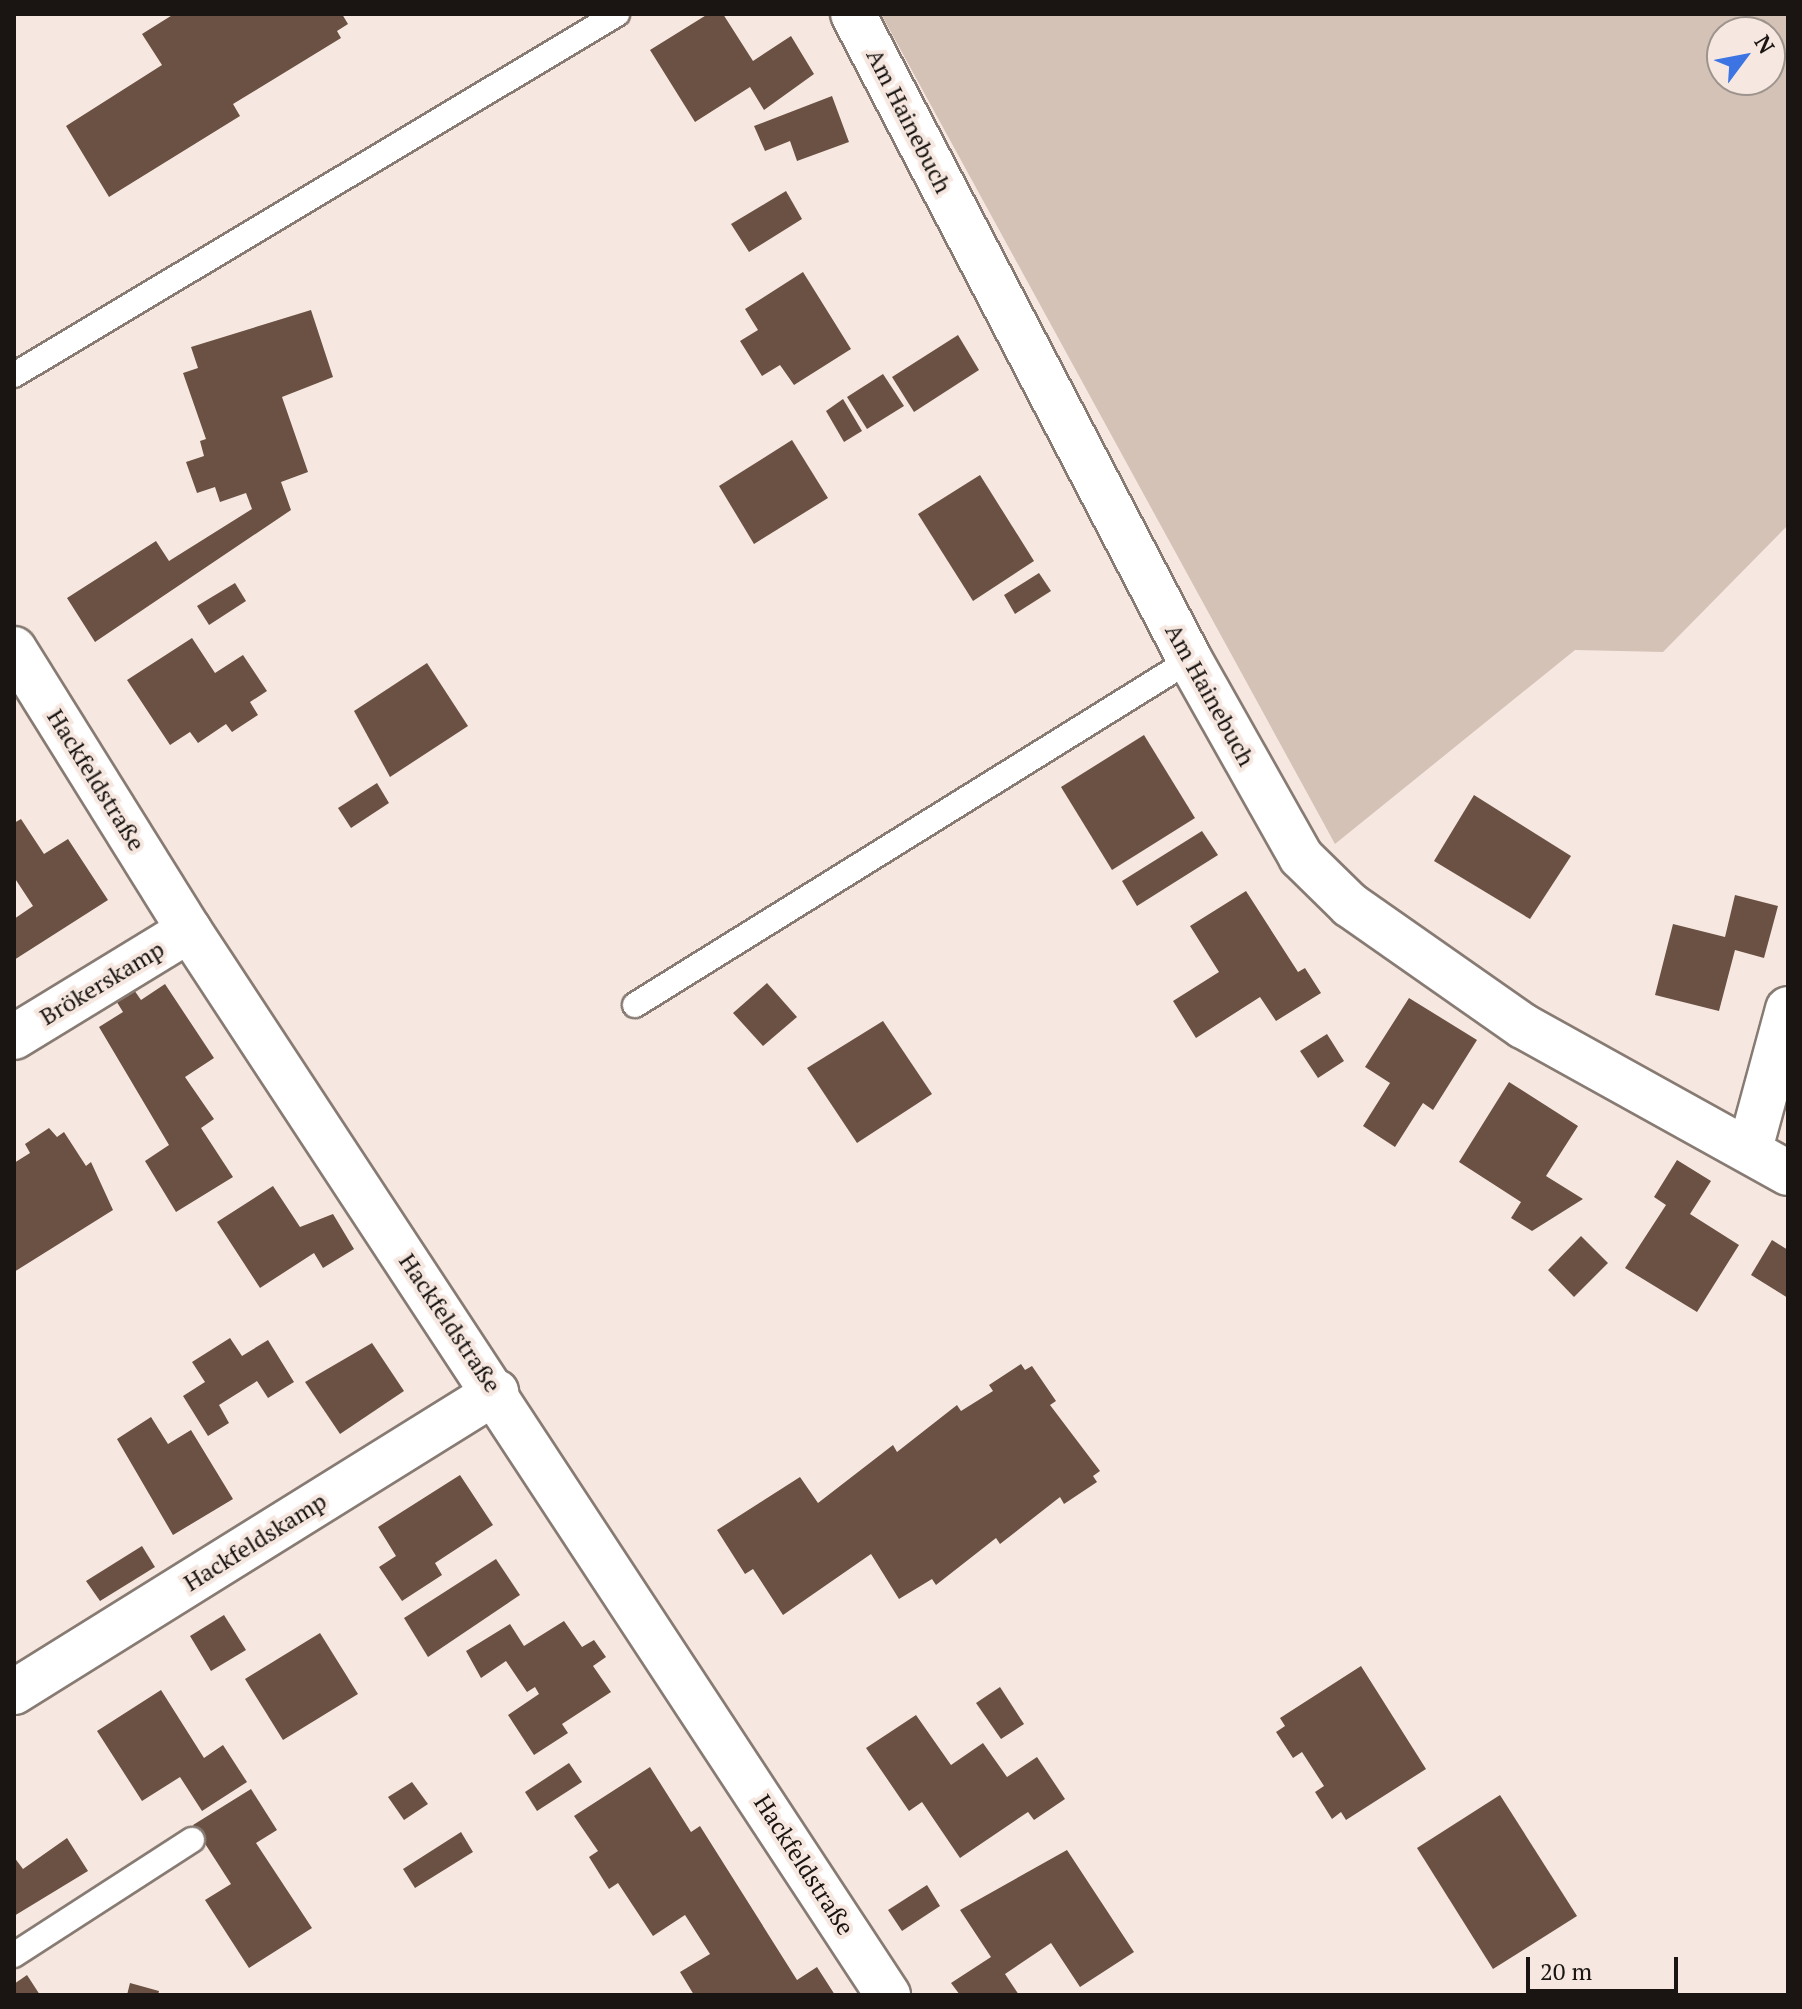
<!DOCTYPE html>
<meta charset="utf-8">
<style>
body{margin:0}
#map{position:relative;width:1802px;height:2009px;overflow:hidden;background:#f6e8e0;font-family:"PT Serif",serif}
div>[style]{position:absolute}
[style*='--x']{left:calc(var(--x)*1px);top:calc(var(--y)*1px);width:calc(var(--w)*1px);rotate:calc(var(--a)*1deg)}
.green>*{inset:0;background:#d4c2b7}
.building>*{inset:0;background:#6a5143}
.roads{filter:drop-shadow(2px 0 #877b73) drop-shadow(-2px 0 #877b73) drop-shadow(0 2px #877b73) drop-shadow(0 -2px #877b73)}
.lane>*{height:24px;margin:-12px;padding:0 12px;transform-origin:12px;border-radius:12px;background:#fff}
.street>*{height:44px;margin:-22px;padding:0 22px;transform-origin:22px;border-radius:22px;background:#fff}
span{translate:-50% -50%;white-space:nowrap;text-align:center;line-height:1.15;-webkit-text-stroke:8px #f6e8e0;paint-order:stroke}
.street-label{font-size:24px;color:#1a1512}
.frame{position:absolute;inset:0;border:16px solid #1a1512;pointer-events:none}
.north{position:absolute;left:1706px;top:16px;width:80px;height:80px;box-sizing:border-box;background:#f6e8e0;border:2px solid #9e948e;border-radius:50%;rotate:58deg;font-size:22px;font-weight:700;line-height:32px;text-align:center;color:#1a1512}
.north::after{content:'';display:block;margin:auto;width:28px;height:36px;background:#3c74e3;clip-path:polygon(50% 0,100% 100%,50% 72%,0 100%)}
.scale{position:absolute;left:1526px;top:1957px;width:152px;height:36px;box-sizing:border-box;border:4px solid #1a1512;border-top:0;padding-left:10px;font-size:24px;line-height:28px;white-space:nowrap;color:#1a1512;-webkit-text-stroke:6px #f6e8e0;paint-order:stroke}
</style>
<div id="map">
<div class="green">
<div style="clip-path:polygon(evenodd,881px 14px,1788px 14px,1788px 525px,1663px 652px,1575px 650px,1335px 844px,881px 14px,1722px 32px,1770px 32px,1770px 80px,1722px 80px,1722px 32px)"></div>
</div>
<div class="building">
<div style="clip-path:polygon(342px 14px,348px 24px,337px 31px,341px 38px,233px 104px,240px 116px,109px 197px,66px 126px,162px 65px,142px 34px,174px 14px)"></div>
<div style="clip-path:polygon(708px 14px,723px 14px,753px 61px,791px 36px,814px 74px,764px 110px,750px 87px,695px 122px,650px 50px)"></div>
<div style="clip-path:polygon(832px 96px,849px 142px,797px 161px,790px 141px,765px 151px,754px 126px)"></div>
<div style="clip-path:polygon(786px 191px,802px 219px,749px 252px,731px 224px)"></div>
<div style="clip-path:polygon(803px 272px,851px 349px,794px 385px,780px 365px,762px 376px,740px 341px,758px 330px,745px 309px)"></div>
<div style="clip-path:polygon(311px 310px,333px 377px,282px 397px,308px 472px,281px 482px,291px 510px,95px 642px,67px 598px,156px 541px,169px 561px,252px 509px,246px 493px,220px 502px,215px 487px,197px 493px,186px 462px,204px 456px,200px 441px,206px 439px,183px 373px,198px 368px,191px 347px)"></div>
<div style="clip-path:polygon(958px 335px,979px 370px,914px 412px,892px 377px)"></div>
<div style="clip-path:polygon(883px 374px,904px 406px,867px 429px,847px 397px)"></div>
<div style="clip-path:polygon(843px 399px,862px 431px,844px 442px,826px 411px)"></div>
<div style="clip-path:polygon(792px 440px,828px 498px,754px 544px,719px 486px)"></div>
<div style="clip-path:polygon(980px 475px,1034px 561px,973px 601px,918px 514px)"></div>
<div style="clip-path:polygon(1039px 573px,1051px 591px,1015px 614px,1004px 595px)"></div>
<div style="clip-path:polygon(235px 583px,246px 601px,209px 625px,197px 606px)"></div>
<div style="clip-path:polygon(192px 638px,215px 673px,243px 655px,267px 691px,250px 702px,258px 715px,232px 732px,226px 724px,198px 743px,190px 732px,170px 745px,127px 680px)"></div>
<div style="clip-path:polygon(427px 663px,468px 726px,390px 777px,354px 711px)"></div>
<div style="clip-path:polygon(1144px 735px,1195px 818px,1112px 870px,1061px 787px)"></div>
<div style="clip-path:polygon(377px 783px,389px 803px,351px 828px,338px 808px)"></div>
<div style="clip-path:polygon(1474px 795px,1571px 856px,1530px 919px,1434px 861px)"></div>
<div style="clip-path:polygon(21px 819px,44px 854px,68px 839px,108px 900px,14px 960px,14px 919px,33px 906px,14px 877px,14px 823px)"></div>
<div style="clip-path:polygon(1202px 831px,1218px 855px,1137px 906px,1122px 881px)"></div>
<div style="clip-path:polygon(1246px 891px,1298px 972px,1305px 968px,1321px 993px,1276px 1021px,1260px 997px,1196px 1038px,1173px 1001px,1219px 972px,1190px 926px)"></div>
<div style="clip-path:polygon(1735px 895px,1778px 906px,1764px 958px,1735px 950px,1719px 1011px,1655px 995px,1673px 924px,1725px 937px)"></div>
<div style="clip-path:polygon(767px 983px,797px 1017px,763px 1046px,733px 1013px)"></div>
<div style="clip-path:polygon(165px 984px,214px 1058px,185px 1077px,214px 1119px,201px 1128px,233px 1177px,176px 1212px,145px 1161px,169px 1145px,99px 1027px,123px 1012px,115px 999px,132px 987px,141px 1000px)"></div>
<div style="clip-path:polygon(1409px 998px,1477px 1040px,1433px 1110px,1423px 1103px,1395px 1147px,1363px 1126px,1390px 1083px,1365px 1067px)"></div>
<div style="clip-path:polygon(883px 1021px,932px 1094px,857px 1143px,807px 1068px)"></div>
<div style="clip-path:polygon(1327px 1034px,1344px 1061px,1318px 1078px,1300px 1051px)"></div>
<div style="clip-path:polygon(1509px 1082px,1578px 1126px,1546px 1176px,1583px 1199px,1532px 1231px,1511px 1218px,1521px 1202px,1459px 1162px)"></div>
<div style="clip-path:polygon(49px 1128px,57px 1137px,64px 1132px,86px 1166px,91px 1162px,113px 1210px,14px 1272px,14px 1163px,30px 1153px,25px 1144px)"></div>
<div style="clip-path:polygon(1677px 1160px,1711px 1181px,1690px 1214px,1739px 1245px,1697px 1312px,1625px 1268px,1666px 1205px,1654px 1197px)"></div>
<div style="clip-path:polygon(273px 1186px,300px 1227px,333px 1214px,354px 1249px,323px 1268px,314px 1253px,260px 1288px,217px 1222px)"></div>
<div style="clip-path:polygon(1581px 1236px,1608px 1263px,1574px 1297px,1548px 1270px)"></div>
<div style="clip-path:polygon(1772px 1240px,1788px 1250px,1788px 1298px,1751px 1275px)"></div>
<div style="clip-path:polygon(230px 1338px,242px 1356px,268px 1340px,294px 1382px,268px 1398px,257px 1381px,219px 1405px,229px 1423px,208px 1436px,183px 1396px,205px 1382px,192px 1362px)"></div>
<div style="clip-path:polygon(372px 1343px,404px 1391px,340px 1434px,305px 1382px)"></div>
<div style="clip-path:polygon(1021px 1364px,1025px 1370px,1032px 1366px,1056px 1401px,1050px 1405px,1100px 1471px,1093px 1476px,1097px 1482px,1064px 1504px,1060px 1497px,1000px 1544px,996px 1538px,936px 1585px,932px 1579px,899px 1599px,871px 1554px,783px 1615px,753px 1569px,745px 1574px,717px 1530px,800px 1477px,818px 1503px,893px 1445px,897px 1452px,957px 1405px,961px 1411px,993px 1391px,989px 1385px)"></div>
<div style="clip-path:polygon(151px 1417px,168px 1444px,191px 1430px,233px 1499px,173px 1535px,117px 1439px)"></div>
<div style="clip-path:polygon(460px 1475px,493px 1525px,435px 1563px,442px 1575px,402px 1601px,379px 1567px,396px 1556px,378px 1527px)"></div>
<div style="clip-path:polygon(142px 1546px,155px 1567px,100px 1601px,86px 1581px)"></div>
<div style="clip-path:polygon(496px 1559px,520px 1595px,428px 1657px,404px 1618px)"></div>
<div style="clip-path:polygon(224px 1615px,246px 1650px,211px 1671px,190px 1636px)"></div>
<div style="clip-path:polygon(564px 1621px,582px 1647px,594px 1640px,606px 1657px,593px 1666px,611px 1692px,562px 1724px,568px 1733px,534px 1755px,508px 1715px,539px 1694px,535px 1687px,527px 1692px,506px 1661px,481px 1678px,466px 1651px,510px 1624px,524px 1646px)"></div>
<div style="clip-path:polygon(320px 1633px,358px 1694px,283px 1740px,245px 1679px)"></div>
<div style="clip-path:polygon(1361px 1666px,1426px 1769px,1346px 1820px,1341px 1812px,1332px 1819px,1315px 1792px,1324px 1786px,1302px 1752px,1293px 1758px,1276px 1732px,1285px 1726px,1280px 1718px)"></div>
<div style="clip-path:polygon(1000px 1687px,1024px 1724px,1001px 1739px,976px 1703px)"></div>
<div style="clip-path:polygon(161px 1690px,204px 1758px,223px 1745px,247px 1782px,202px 1811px,180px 1777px,142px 1801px,97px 1731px)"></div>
<div style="clip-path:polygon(916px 1715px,951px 1765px,983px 1743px,1007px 1777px,1037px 1757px,1065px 1799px,1034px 1820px,1028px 1812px,960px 1858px,922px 1802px,909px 1811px,866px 1748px)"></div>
<div style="clip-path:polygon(569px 1763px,582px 1782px,537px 1811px,525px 1792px)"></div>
<div style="clip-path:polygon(650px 1767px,691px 1832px,700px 1826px,797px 1980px,817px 1967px,835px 1995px,694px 1995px,680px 1972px,710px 1954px,685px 1915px,653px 1936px,618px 1883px,609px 1889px,589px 1857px,598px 1851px,574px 1816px)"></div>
<div style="clip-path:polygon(412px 1782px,428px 1804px,404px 1820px,388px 1797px)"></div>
<div style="clip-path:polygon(251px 1789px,277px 1830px,256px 1843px,312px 1928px,249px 1968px,205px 1900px,231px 1884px,193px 1825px)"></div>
<div style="clip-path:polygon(1500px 1795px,1577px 1916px,1493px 1969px,1417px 1848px)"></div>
<div style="clip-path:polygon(461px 1832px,473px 1852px,415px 1888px,403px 1869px)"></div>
<div style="clip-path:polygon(67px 1838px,88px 1871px,14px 1916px,14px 1857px,23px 1869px)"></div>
<div style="clip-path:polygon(1067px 1850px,1134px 1952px,1080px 1987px,1051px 1943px,1005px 1974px,1019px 1995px,960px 1995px,951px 1983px,991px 1957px,960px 1910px)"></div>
<div style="clip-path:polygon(927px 1885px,940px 1906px,902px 1931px,888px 1910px)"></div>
<div style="clip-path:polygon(27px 1975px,40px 1995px,14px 1995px,14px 1984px)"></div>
<div style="clip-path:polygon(130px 1983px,159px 1991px,158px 1995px,127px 1995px)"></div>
</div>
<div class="roads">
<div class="lane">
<div style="--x:14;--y:375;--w:703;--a:-30.91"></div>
<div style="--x:635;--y:1005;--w:653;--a:-31.87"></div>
<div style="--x:14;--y:1955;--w:212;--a:-32.9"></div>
</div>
<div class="street">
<div style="--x:853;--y:14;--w:729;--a:62.45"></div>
<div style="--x:1190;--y:660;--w:226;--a:60.6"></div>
<div style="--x:1301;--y:857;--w:69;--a:44.4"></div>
<div style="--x:1350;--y:905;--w:211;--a:35"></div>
<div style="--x:1523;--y:1026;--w:303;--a:29"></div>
<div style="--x:14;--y:649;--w:331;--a:58.1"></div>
<div style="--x:189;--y:930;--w:1274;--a:56.72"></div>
<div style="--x:14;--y:1037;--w:205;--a:-31.4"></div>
<div style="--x:1750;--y:1149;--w:145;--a:-74.8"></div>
<div style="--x:14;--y:1692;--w:568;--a:-31.9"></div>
</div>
</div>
<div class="street-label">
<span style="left:909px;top:121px;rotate:63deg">Am Hainebuch</span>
<span style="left:1210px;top:695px;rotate:61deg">Am Hainebuch</span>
<span style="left:96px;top:780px;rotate:58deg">Hackfeldstraße</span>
<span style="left:102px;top:983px;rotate:-31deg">Brökerskamp</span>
<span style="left:450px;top:1323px;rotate:56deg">Hackfeldstraße</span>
<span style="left:255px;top:1542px;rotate:-32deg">Hackfeldskamp</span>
<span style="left:804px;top:1865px;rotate:57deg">Hackfeldstraße</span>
</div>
<div class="frame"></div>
<div class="north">N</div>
<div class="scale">20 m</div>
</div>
